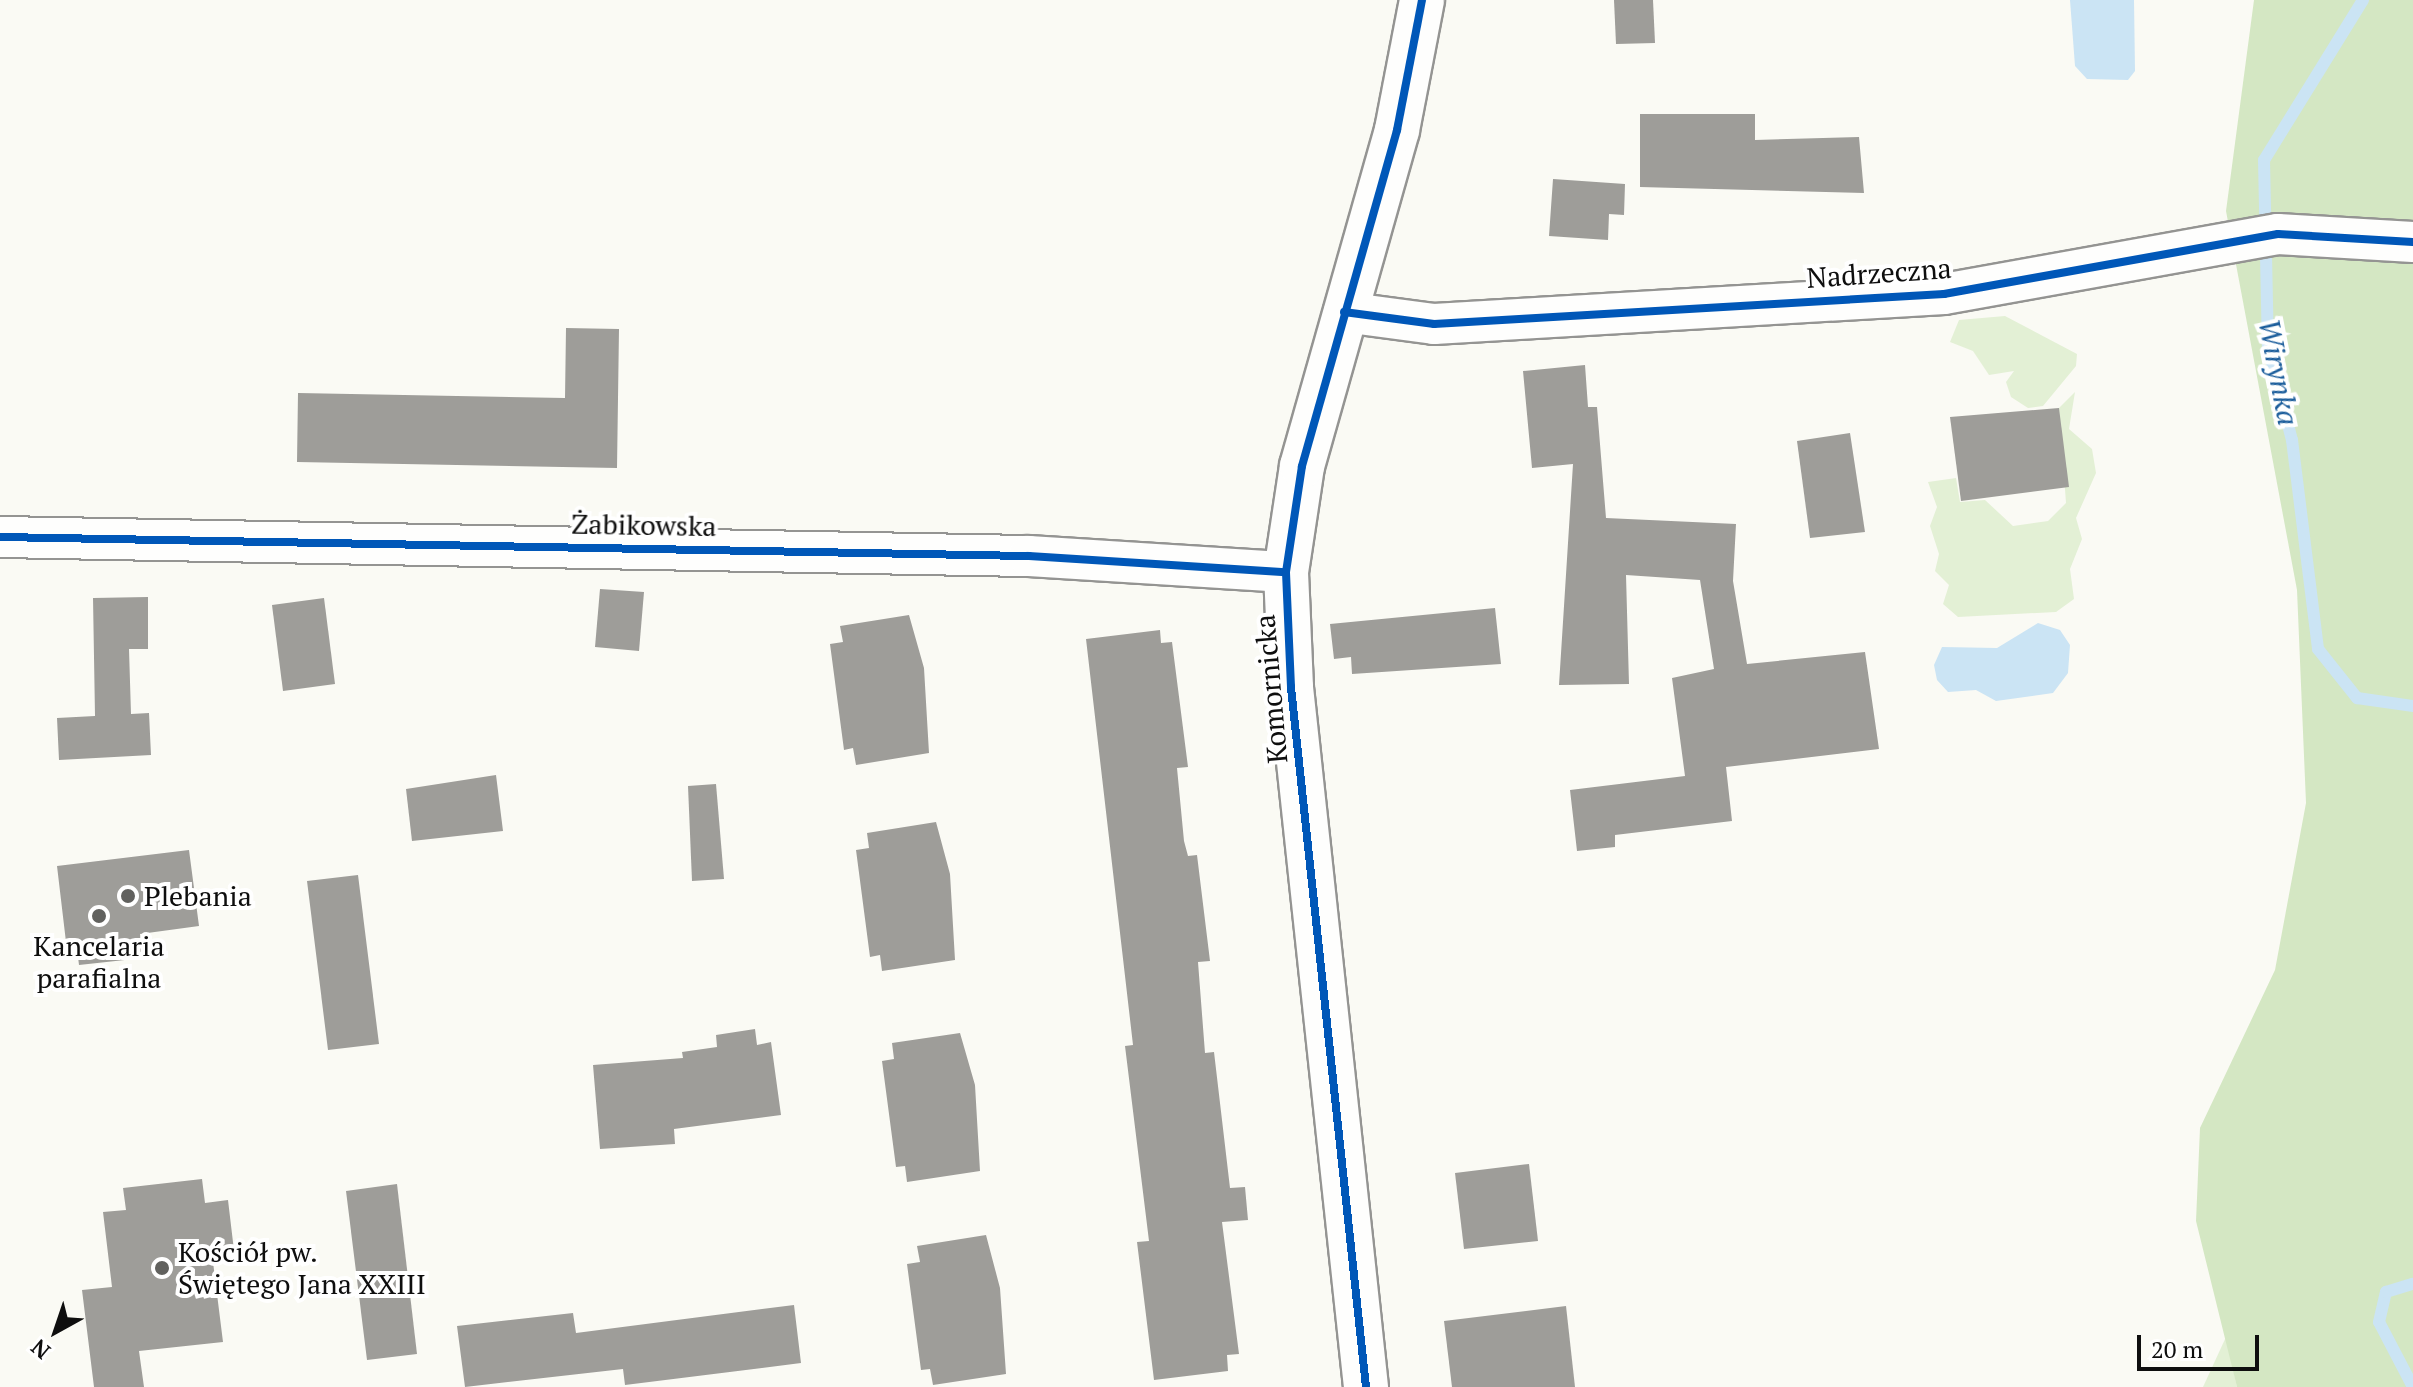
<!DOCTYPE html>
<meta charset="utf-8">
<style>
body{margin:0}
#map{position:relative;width:2413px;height:1387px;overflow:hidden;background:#fafaf4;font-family:"PT Serif",serif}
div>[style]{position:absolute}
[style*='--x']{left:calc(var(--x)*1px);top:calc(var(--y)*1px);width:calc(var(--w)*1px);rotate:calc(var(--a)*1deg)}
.green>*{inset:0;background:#e3f0d5}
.forest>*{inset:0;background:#d4e7c3}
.water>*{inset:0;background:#cbe4f4}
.stream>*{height:12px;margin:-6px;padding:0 6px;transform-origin:6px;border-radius:6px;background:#cbe4f4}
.building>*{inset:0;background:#9e9d99}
.roads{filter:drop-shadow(2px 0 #949492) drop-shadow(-2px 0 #949492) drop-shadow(0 2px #949492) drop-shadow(0 -2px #949492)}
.minor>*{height:40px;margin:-20px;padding:0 20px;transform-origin:20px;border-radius:20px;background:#fefefd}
.tertiary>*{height:44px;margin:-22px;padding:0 22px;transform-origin:22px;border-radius:22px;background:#fefefd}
.cycleway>*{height:8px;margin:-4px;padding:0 4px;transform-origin:4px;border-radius:4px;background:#0057b8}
.dots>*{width:22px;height:22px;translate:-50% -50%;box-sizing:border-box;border:4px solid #fff;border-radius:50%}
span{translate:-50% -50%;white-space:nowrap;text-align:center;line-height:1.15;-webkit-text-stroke:8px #fff;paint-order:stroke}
.street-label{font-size:28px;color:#0e0e0e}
.poi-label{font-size:28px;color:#0e0e0e}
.left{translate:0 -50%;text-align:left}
.water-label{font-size:30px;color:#1c5e9c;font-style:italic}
.north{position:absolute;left:16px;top:1291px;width:80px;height:80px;-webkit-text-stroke:6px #fff;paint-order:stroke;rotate:220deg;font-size:22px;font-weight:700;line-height:32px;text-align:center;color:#0e0e0e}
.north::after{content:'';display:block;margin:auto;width:28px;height:36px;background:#0e0e0e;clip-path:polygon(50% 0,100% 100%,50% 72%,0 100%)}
.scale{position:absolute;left:2137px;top:1335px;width:122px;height:36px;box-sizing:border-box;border:4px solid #0e0e0e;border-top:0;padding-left:10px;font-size:24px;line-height:28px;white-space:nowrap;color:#0e0e0e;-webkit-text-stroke:6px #fff;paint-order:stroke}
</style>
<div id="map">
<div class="green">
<div style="clip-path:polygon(2005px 316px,2077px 354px,2076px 366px,2043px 406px,2028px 408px,2011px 397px,2006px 382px,2014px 371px,1989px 375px,1973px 351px,1950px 342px,1959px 320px)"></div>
<div style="clip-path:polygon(2075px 392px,2069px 429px,2092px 449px,2096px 473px,2076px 518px,2082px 539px,2070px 569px,2074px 599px,2056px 612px,1958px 617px,1943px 604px,1949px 585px,1935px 571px,1939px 554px,1930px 526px,1937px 507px,1928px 482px,1956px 478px,1960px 502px,1985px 500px,2013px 526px,2048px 521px,2066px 503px,2059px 408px)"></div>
<div style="clip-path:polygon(2226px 1337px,2237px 1387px,2203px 1387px)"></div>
</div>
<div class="forest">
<div style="clip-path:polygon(2254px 0,2413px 0,2413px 1387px,2237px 1387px,2196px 1221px,2200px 1128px,2275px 970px,2306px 803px,2297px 590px,2226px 211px)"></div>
</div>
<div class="water">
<div style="clip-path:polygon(2070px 0,2134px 0,2135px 71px,2128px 80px,2087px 79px,2075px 66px)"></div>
<div style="clip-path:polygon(2038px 623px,2060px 630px,2070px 645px,2068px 673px,2053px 693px,1996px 701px,1976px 690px,1948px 692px,1937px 680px,1934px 665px,1942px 647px,1997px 648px)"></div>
</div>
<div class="stream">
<div style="--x:2363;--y:0;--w:188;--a:121.7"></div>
<div style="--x:2264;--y:160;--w:188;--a:88.8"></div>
<div style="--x:2268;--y:348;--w:95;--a:75.4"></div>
<div style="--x:2292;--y:440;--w:211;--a:82.9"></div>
<div style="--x:2318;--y:649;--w:63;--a:51.5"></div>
<div style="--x:2357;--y:698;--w:57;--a:8.1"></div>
<div style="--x:2413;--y:1387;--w:73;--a:-117.6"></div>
<div style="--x:2379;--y:1322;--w:31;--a:-77"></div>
<div style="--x:2386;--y:1292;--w:28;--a:-17"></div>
</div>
<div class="building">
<div style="clip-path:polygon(1614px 0,1653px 0,1655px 43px,1616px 44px)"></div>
<div style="clip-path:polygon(1640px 114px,1755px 114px,1755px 140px,1859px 137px,1864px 193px,1640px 187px)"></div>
<div style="clip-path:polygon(1553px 179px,1625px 184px,1624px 215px,1609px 214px,1608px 240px,1549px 236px)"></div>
<div style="clip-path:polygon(566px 328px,619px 329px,617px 468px,297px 462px,298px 393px,565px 398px)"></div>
<div style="clip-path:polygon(1585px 365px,1588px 407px,1597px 407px,1606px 518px,1736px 524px,1733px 581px,1747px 664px,1865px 652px,1879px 749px,1726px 767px,1732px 821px,1615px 835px,1615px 847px,1577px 851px,1570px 790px,1685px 776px,1672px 678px,1714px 669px,1700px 580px,1626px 575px,1629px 684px,1559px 685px,1573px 464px,1532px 468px,1523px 371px)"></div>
<div style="clip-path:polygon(2059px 408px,2069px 487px,1961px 501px,1950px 417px)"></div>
<div style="clip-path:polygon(1850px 433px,1865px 532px,1810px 538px,1797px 441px)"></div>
<div style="clip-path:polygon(600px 589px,644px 592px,639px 651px,595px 647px)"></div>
<div style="clip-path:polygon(148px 597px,148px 649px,129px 649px,131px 714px,149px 713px,151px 755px,59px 760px,57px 718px,95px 716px,93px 598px)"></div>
<div style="clip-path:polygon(324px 598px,335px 684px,283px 691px,272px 605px)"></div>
<div style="clip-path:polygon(1495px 608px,1501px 664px,1352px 674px,1351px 657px,1334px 659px,1330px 624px)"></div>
<div style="clip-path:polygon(909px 615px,924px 668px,929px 753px,856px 765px,853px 748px,844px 750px,830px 644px,843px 642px,840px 626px)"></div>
<div style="clip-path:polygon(1160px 630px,1161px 643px,1172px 642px,1188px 767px,1177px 768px,1184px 841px,1188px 856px,1197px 855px,1210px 961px,1198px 962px,1205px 1053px,1214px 1052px,1230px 1188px,1245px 1187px,1248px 1220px,1222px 1222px,1239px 1354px,1227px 1355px,1228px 1371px,1154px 1380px,1137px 1242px,1149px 1241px,1125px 1046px,1133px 1045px,1086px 639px)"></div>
<div style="clip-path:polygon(496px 775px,503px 831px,412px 841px,406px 789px)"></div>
<div style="clip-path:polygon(716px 784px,724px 879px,692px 881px,688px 786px)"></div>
<div style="clip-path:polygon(936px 822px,950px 874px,955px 960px,882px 971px,880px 955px,870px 957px,856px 850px,869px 848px,867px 833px)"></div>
<div style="clip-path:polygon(189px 850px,199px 926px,140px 934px,143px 958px,79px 965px,76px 941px,66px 942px,57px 866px)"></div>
<div style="clip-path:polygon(358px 875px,379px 1044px,328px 1050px,307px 881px)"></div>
<div style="clip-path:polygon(755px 1029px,757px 1045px,771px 1042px,781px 1115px,674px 1129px,675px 1144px,600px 1149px,593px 1065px,683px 1058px,682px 1052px,717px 1047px,716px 1035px)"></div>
<div style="clip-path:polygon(960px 1033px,975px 1085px,980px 1171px,907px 1182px,905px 1166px,896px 1167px,882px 1061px,894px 1059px,892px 1043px)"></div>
<div style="clip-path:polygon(1529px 1164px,1538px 1241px,1464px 1249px,1455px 1173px)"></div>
<div style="clip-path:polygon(202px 1179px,205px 1203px,228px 1200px,235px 1259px,213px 1262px,223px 1342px,139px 1351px,144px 1387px,94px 1387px,82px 1290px,112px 1287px,103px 1212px,126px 1210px,123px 1188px)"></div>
<div style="clip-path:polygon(397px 1184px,417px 1354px,367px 1360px,346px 1191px)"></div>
<div style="clip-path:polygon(986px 1235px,1000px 1288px,1006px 1374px,933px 1385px,930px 1369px,921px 1370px,907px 1264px,920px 1262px,917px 1246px)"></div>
<div style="clip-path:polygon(794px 1305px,801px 1363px,625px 1385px,623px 1369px,465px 1387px,457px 1326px,573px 1313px,576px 1333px)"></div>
<div style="clip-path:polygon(1566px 1306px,1575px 1387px,1452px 1387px,1444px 1321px)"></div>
</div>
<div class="roads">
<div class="minor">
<div style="--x:1344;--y:312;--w:91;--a:7.6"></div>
<div style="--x:1434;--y:324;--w:511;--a:-3.37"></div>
<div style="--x:1944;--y:294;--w:339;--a:-10.2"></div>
<div style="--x:2278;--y:234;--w:135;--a:3.4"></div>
<div style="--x:0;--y:537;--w:1029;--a:1.06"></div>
<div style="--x:1029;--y:556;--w:257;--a:3.6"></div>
</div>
<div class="tertiary">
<div style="--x:1366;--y:1387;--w:704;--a:-96.12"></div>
<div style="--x:1291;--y:687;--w:115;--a:-92.5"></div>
<div style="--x:1286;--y:572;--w:107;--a:-81.4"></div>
<div style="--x:1302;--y:466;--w:349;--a:-74.2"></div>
<div style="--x:1397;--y:130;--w:132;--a:-79.1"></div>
</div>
</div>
<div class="cycleway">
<div style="--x:1344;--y:312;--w:91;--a:7.6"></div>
<div style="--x:1434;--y:324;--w:511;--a:-3.37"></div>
<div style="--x:1944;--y:294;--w:339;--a:-10.2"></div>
<div style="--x:2278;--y:234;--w:135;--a:3.4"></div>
<div style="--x:0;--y:537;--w:1029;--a:1.06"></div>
<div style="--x:1029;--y:556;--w:257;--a:3.6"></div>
<div style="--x:1366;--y:1387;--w:704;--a:-96.12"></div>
<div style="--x:1291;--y:687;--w:115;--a:-92.5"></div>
<div style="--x:1286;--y:572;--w:107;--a:-81.4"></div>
<div style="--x:1302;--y:466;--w:349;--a:-74.2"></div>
<div style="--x:1397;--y:130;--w:132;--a:-79.1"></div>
</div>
<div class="dots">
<div style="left:128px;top:896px;background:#61615e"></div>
<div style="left:99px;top:916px;background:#61615e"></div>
<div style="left:162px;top:1268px;background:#61615e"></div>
</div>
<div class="street-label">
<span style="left:1879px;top:273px;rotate:-4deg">Nadrzeczna</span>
<span style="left:644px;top:525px;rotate:1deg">Żabikowska</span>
<span style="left:1271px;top:689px;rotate:-95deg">Komornicka</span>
</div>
<div class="poi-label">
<span class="left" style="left:144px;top:896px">Plebania</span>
<span style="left:99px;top:962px">Kancelaria<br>parafialna</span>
<span class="left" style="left:178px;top:1268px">Kościół pw.<br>Świętego Jana XXIII</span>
</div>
<div class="water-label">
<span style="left:2279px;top:372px;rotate:79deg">Wirynka</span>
</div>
<div class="north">N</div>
<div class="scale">20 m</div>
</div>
